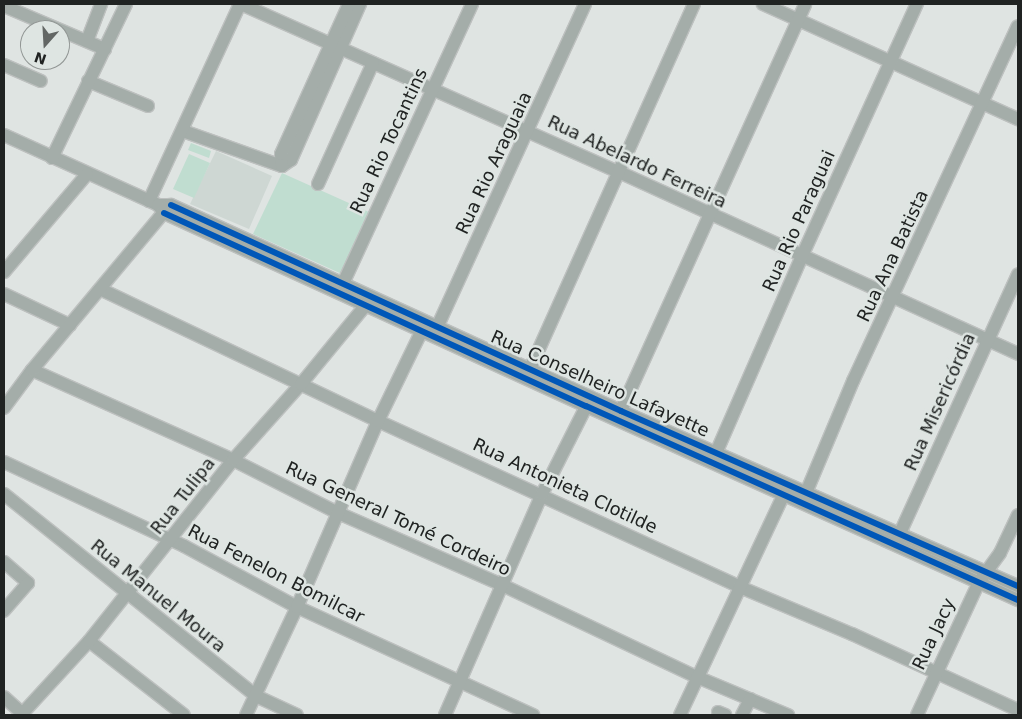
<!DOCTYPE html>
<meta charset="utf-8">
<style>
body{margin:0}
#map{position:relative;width:1022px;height:719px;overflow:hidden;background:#dfe4e2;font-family:"DejaVu Sans",sans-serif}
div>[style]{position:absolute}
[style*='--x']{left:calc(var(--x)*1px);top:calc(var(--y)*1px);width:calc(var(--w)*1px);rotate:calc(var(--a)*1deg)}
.built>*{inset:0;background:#ced7d3}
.green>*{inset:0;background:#c0ddd0}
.roads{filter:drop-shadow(1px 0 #bdc0bf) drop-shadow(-1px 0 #bdc0bf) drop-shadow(0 1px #bdc0bf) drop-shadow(0 -1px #bdc0bf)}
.minor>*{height:12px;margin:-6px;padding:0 6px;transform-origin:6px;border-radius:6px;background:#a4ada9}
.cycleway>*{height:6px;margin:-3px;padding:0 3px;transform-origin:3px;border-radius:3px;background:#0057b8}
span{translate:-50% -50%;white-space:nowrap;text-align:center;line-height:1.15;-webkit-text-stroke:5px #dee5e2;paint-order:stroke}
.street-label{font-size:18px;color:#202322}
.frame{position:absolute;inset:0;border:5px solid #202322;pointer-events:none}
.north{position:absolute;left:20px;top:20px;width:50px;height:50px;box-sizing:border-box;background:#dee5e2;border:1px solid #929795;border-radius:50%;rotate:199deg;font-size:14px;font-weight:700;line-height:20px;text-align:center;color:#202322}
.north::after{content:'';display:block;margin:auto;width:18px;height:22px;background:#636765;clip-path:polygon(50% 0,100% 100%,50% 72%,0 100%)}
</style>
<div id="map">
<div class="built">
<div style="clip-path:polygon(216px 151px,272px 176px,249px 229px,190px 204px)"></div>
</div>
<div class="green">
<div style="clip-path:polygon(191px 143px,211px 151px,209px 158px,188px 150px)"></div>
<div style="clip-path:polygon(189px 154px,210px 163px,194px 198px,173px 189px)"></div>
<div style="clip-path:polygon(282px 173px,369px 212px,342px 274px,253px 234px)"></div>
</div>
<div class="roads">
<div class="minor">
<div style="--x:241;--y:4;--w:414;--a:24"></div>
<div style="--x:619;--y:172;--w:439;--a:24.5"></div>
<div style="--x:763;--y:4;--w:280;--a:24.3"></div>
<div style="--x:4;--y:6;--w:110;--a:23.1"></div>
<div style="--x:87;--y:41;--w:40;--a:-69"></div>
<div style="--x:4;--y:65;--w:40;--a:23.4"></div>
<div style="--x:88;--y:81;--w:65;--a:22.6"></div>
<div style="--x:183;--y:131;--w:105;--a:19.5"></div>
<div style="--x:4;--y:135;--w:169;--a:24.4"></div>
<div style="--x:158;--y:205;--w:13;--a:0"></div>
<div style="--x:171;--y:205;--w:495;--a:24.6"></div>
<div style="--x:621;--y:411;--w:434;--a:23.8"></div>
<div style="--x:52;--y:158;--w:171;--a:-64.3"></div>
<div style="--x:282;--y:166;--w:11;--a:-34"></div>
<div style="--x:291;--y:160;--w:171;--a:-66.1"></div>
<div style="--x:282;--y:166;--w:12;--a:-95"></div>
<div style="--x:281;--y:154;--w:165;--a:-65.6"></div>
<div style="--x:318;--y:184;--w:133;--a:-65.6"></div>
<div style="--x:149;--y:201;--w:217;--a:-65.2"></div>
<div style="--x:158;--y:205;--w:10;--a:53"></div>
<div style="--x:164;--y:213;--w:464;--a:24.6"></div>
<div style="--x:586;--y:406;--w:474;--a:24.2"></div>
<div style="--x:4;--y:272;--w:128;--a:-49.7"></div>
<div style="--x:100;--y:289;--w:308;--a:25.4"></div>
<div style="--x:378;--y:421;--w:398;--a:24.6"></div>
<div style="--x:740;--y:587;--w:121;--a:22.8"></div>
<div style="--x:852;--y:634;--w:183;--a:24.6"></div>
<div style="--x:340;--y:290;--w:315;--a:-65.2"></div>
<div style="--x:4;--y:294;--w:73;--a:25.2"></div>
<div style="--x:434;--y:334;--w:363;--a:-65.4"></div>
<div style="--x:530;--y:369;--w:400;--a:-65.8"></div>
<div style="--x:32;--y:370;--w:220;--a:24.1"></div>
<div style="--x:233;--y:460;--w:118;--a:26.8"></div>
<div style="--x:338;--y:513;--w:179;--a:23.7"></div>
<div style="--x:502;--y:585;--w:216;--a:25.3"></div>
<div style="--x:697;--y:677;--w:99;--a:22.7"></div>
<div style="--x:4;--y:408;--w:47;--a:-53.6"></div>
<div style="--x:32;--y:370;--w:214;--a:-50.1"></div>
<div style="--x:618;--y:417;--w:453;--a:-65.6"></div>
<div style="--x:716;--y:453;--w:215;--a:-66.4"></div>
<div style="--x:802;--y:256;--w:277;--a:-65.5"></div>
<div style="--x:4;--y:462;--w:199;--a:25"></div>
<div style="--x:184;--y:546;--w:128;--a:28.4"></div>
<div style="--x:297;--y:607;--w:260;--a:24.6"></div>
<div style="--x:4;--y:494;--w:323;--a:38.7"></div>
<div style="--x:256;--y:696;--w:45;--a:24.9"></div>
<div style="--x:803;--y:500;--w:129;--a:-67.2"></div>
<div style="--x:853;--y:381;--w:391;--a:-65.1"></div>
<div style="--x:896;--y:542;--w:294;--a:-65.5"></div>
<div style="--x:4;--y:562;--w:32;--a:41"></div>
<div style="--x:28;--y:583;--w:37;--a:131"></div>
<div style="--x:89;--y:641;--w:120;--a:37.9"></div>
<div style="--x:4;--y:697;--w:25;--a:42"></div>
<div style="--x:718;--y:712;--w:8;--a:23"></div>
<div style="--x:21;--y:715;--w:100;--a:-47.4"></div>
<div style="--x:89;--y:641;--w:231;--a:-51.5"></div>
<div style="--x:233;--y:460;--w:102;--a:-48.2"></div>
<div style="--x:301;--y:384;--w:109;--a:-50.6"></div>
<div style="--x:246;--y:715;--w:119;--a:-64.7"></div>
<div style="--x:297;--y:607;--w:203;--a:-66.5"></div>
<div style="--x:378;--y:421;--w:108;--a:-64.1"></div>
<div style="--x:445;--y:715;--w:241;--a:-66.3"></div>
<div style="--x:542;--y:494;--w:106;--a:-63.2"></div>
<div style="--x:680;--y:715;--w:244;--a:-64.8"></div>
<div style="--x:742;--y:715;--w:18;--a:-63"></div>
<div style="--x:917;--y:715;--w:147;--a:-65"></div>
<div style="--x:979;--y:582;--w:36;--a:-54"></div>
<div style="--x:1000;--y:553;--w:42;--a:-64.7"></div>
</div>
</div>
<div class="cycleway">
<div style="--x:171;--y:205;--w:495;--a:24.6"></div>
<div style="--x:621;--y:411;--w:434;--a:23.8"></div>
<div style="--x:164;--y:213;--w:464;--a:24.6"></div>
<div style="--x:586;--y:406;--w:474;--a:24.2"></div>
</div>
<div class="street-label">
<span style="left:389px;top:141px;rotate:-65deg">Rua Rio Tocantins</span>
<span style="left:637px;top:162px;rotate:25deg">Rua Abelardo Ferreira</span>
<span style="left:494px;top:163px;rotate:-65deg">Rua Rio Araguaia</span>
<span style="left:799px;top:221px;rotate:-66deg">Rua Rio Paraguai</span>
<span style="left:893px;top:256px;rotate:-65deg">Rua Ana Batista</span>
<span style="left:600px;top:384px;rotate:24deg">Rua Conselheiro Lafayette</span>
<span style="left:940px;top:402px;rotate:-66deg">Rua Misericórdia</span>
<span style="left:565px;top:486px;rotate:25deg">Rua Antonieta Clotilde</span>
<span style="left:183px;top:496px;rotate:-52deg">Rua Tulipa</span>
<span style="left:398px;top:519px;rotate:25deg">Rua General Tomé Cordeiro</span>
<span style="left:276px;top:574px;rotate:27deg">Rua Fenelon Bomilcar</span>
<span style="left:158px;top:596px;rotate:39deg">Rua Manuel Moura</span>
<span style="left:934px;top:634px;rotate:-65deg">Rua Jacy</span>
</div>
<div class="frame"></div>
<div class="north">N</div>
</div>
